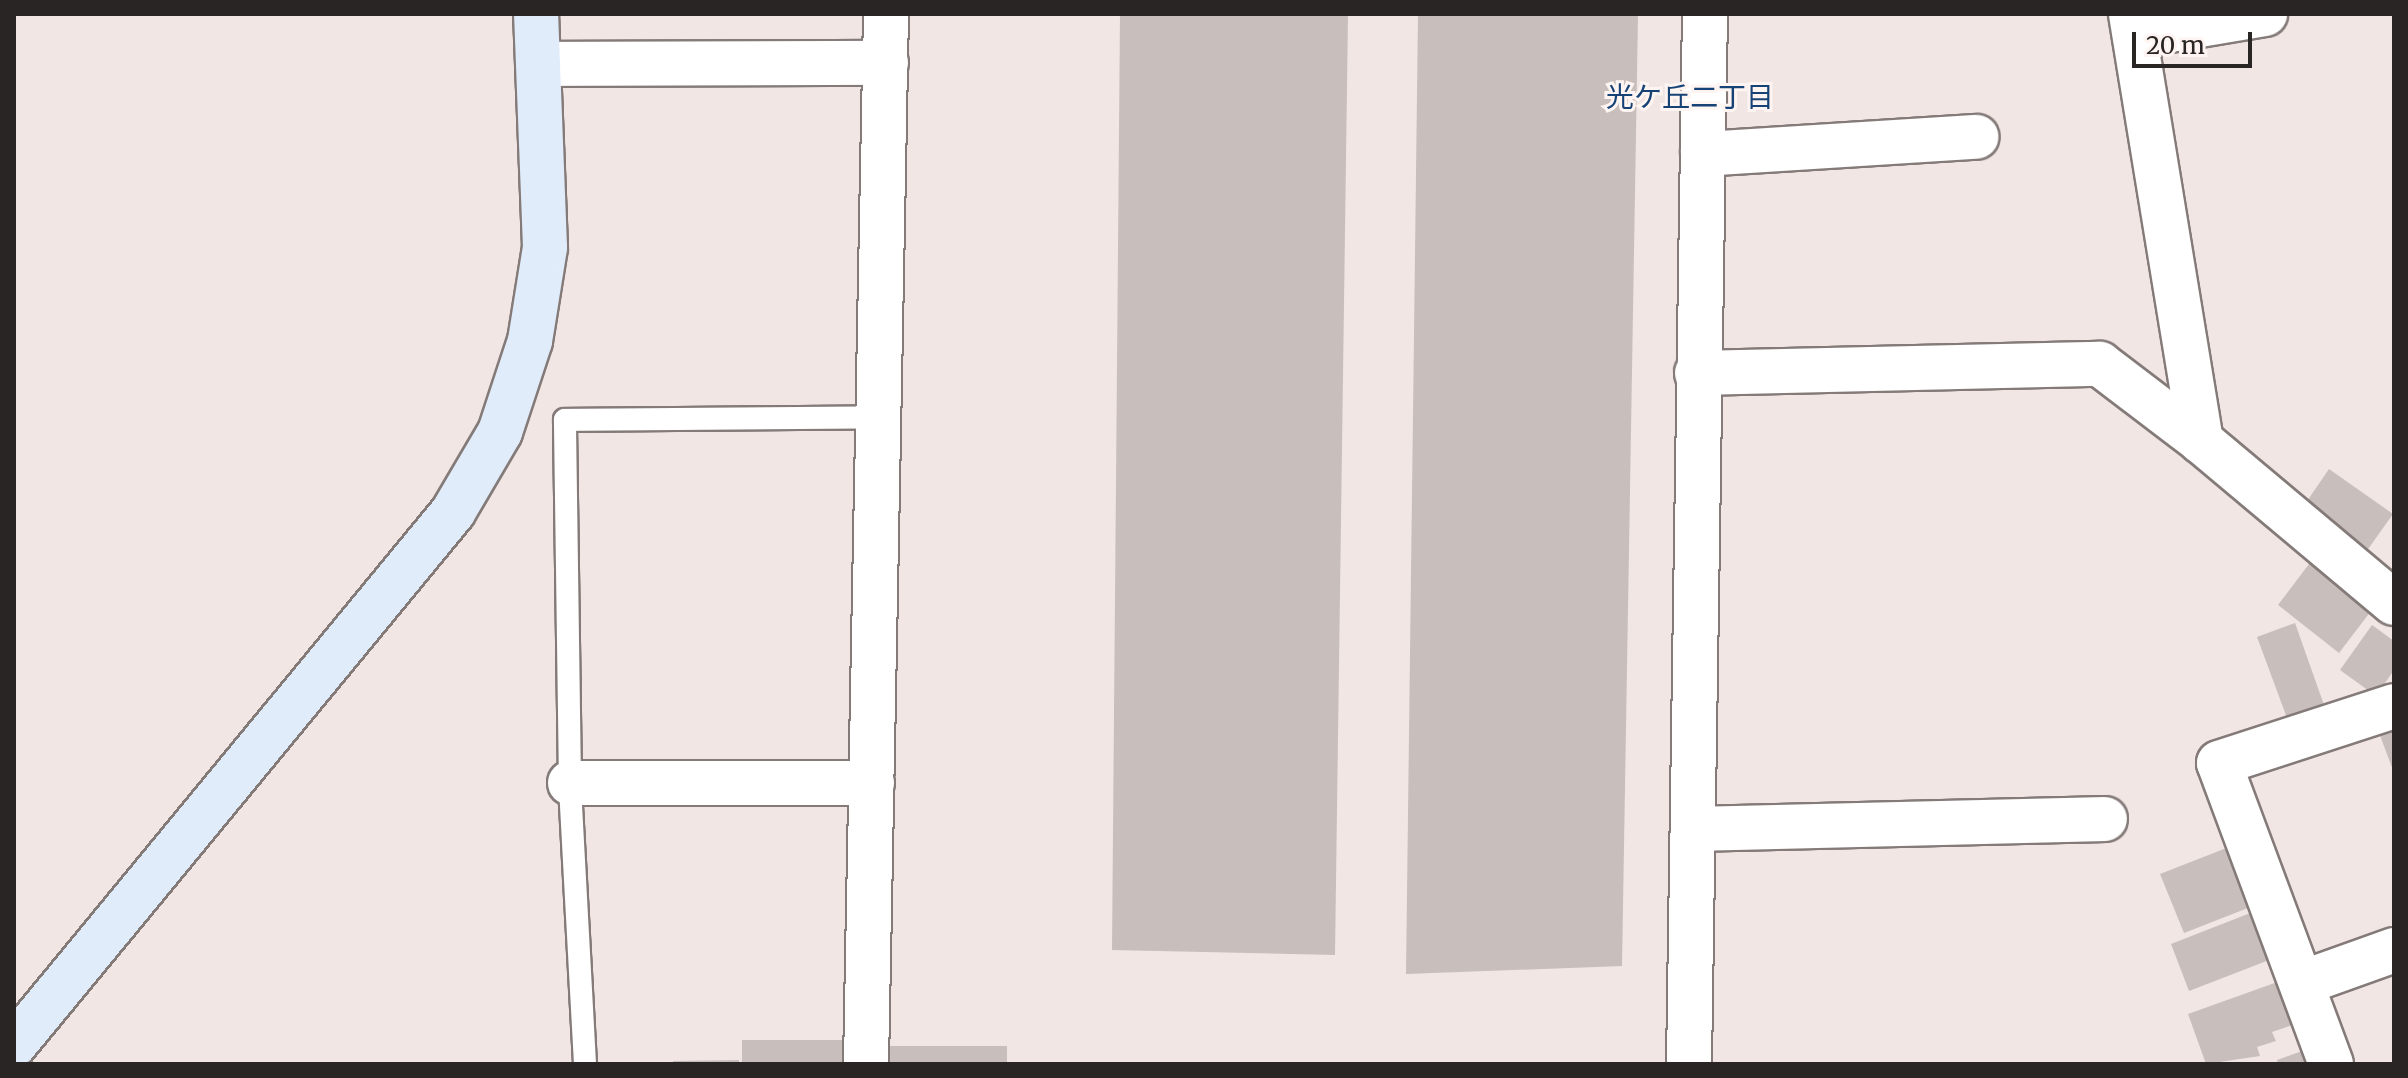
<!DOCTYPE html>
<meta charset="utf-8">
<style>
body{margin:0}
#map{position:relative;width:2408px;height:1078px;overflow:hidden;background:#f1e6e4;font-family:Merriweather,"Noto Sans JP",serif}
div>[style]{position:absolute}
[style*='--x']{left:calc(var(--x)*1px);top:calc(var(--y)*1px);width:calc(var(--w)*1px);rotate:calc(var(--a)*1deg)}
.building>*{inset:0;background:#c8bebb}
.roads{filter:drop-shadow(2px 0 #847b79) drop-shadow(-2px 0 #847b79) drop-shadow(0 2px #847b79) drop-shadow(0 -2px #847b79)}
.lane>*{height:22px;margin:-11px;padding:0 11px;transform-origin:11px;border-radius:11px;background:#fff}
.street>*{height:44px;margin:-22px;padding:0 22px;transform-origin:22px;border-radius:22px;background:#fff}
.secondary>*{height:44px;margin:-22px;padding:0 22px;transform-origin:22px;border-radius:22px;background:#e1ecfb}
span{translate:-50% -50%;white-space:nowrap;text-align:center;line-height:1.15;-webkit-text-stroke:6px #fef4f1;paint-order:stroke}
.neighbourhood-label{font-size:28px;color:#174276}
.frame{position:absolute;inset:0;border:16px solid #282524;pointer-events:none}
.scale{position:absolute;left:2132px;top:32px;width:120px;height:36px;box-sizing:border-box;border:4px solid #282524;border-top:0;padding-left:10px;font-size:24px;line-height:28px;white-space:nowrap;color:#282524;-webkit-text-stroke:6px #fef4f1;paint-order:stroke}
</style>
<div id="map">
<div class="building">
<div style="clip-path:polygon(1120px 14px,1348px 14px,1335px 955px,1112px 950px)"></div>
<div style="clip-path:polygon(1418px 14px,1638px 14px,1622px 966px,1406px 974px)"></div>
<div style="clip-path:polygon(2329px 469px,2393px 514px,2366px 552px,2303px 507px)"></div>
<div style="clip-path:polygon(2312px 560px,2374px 607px,2339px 653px,2278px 605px)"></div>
<div style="clip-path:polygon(2295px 623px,2324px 705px,2287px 718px,2257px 637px)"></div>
<div style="clip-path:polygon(2372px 625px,2394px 641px,2394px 670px,2376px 696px,2340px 670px)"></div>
<div style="clip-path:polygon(2394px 724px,2394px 773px,2378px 730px)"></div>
<div style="clip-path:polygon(2229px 847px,2253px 906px,2184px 933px,2160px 874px)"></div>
<div style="clip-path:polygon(2258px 910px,2277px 957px,2189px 991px,2171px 944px)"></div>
<div style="clip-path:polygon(2283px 980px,2298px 1023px,2272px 1032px,2276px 1041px,2257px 1047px,2260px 1056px,2206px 1064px,2188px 1014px)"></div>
<div style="clip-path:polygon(742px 1040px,845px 1040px,845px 1064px,742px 1064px)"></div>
<div style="clip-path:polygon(881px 1046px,1007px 1046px,1007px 1064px,881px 1064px)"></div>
<div style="clip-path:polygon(2308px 1049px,2313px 1064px,2278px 1064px,2277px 1060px)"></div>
<div style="clip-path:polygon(739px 1060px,739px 1064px,673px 1064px,673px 1061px)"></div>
</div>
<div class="roads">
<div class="lane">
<div style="--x:585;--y:1064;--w:281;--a:-93.1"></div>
<div style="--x:570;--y:783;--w:363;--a:-90.8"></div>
<div style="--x:565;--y:420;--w:314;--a:-0.5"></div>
</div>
<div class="street">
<div style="--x:2131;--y:14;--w:433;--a:80.7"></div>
<div style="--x:2201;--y:441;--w:252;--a:40"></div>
<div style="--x:2135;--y:36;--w:132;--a:-9.6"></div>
<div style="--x:542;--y:64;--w:344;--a:-0.2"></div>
<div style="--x:1703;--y:154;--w:274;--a:-3.6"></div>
<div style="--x:1697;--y:373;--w:403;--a:-1.3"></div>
<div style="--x:2100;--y:364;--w:127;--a:37.3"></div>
<div style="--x:570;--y:783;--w:302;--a:0"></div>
<div style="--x:1695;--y:829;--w:410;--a:-1.4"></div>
<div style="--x:2302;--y:983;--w:98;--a:-19.7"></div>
<div style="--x:866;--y:1064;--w:1050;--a:-88.91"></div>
<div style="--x:1689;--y:1064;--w:1050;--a:-89.13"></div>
<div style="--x:2331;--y:1064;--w:321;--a:-110.4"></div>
<div style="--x:2219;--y:763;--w:184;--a:-18"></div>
</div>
<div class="secondary">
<div style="--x:14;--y:1045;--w:691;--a:-50.52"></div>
<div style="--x:453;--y:512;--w:93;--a:-59.6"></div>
<div style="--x:500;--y:432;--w:96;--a:-71.8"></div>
<div style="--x:530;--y:341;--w:95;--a:-80.9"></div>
<div style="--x:545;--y:247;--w:233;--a:-92.2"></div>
</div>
</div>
<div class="neighbourhood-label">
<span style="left:1690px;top:97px">光ケ丘二丁目</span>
</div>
<div class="frame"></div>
<div class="scale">20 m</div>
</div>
